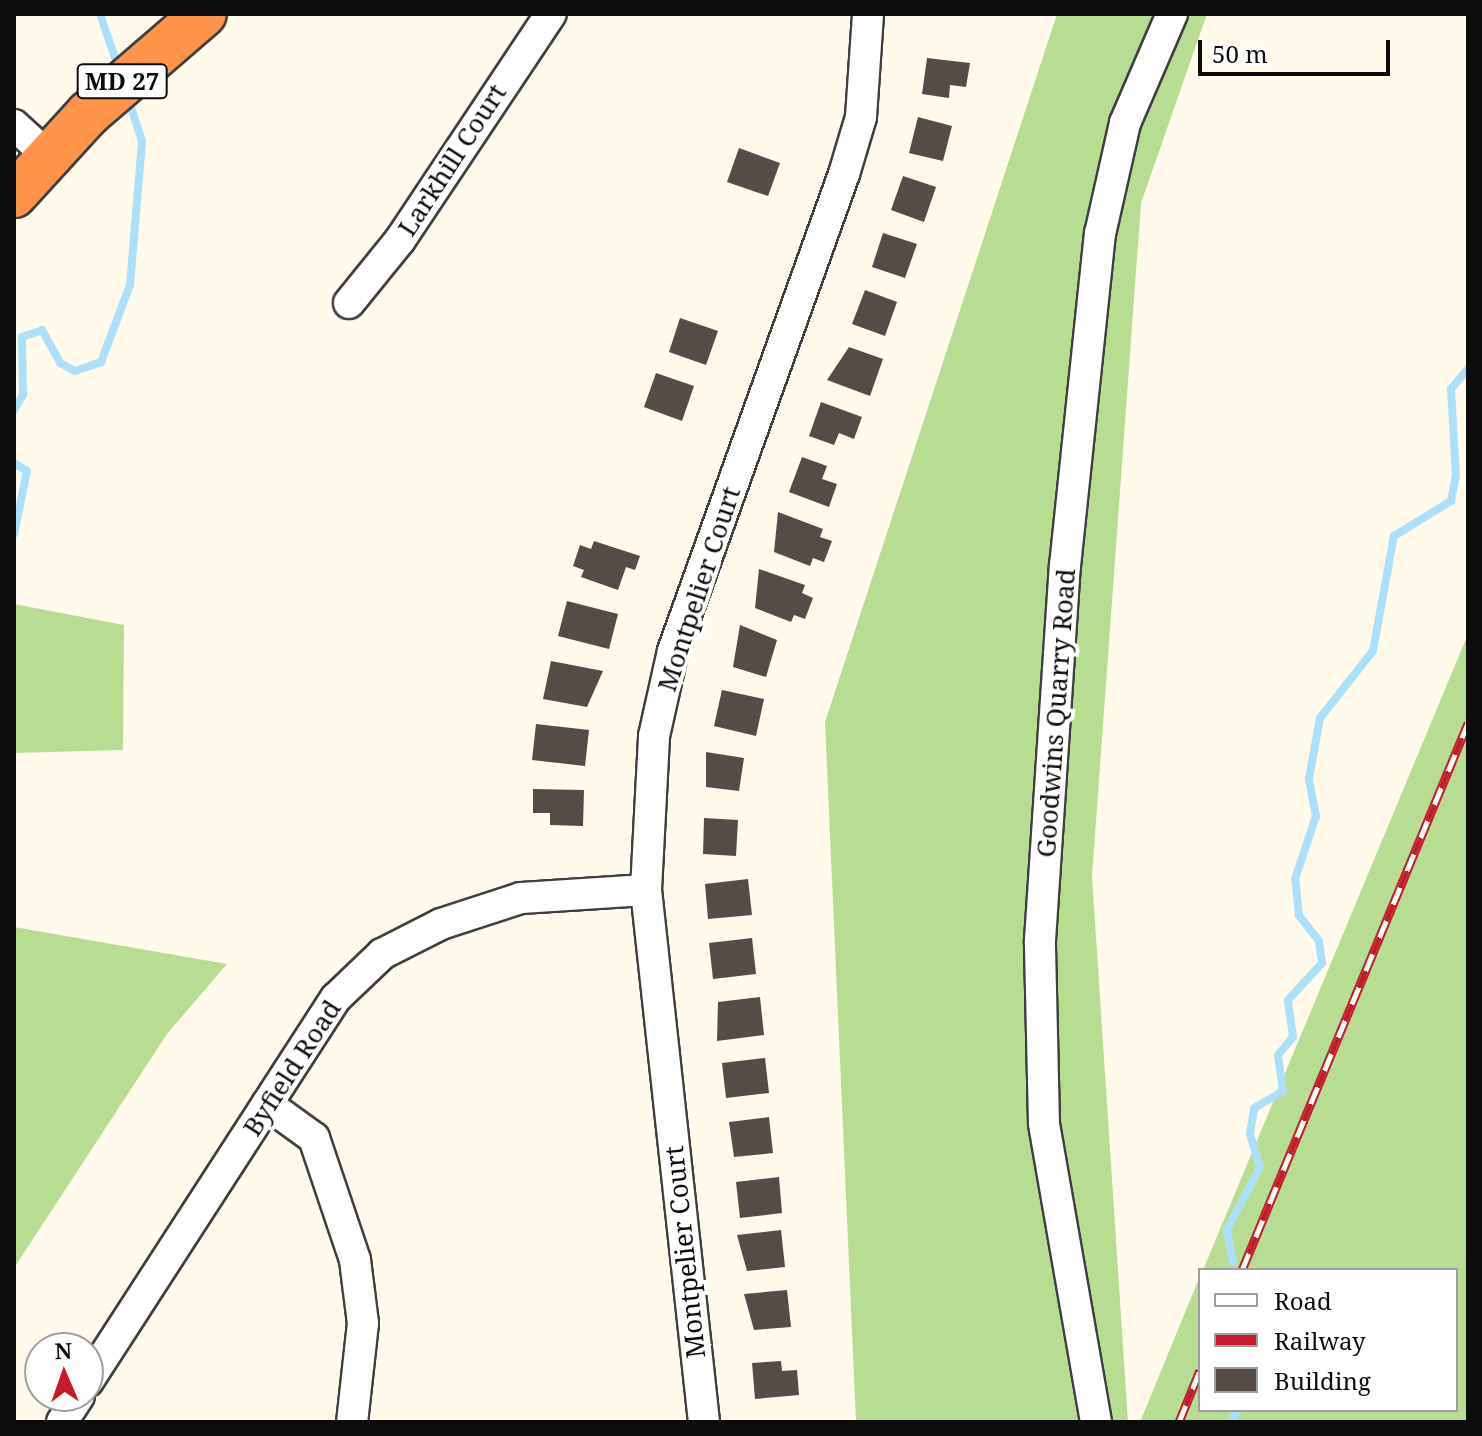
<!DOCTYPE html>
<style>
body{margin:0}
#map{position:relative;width:1482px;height:1436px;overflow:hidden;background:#fffaea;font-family:"Noto Serif",serif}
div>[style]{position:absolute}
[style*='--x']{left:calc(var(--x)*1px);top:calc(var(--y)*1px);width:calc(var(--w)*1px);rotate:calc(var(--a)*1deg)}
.forest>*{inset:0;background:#b7de90}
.stream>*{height:8px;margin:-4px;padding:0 4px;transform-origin:4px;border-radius:4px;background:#abe0fa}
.building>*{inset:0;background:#554c47}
.roads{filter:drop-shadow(2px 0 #3f3f3f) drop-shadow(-2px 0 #3f3f3f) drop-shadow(0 2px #3f3f3f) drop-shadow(0 -2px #3f3f3f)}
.minor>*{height:30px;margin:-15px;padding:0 15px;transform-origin:15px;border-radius:15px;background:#fff}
.highway>*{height:44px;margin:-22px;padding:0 22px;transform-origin:22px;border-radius:22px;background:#fe9349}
.rail>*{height:9px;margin-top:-4.5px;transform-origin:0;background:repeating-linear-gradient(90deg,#fff 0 18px,#c51b2b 0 36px);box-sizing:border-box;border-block:2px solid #c51b2b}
span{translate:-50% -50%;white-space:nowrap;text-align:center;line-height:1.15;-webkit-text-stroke:8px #fff;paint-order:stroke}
.shield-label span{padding:2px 6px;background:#fff;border:2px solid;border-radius:6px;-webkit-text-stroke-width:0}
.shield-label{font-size:24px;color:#0c0c0c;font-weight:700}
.street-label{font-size:26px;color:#0c0c0c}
.frame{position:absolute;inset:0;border:16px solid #0c0c0c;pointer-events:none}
.legend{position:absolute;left:1198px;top:1268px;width:260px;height:144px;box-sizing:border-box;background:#fff;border:2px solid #9e9e9e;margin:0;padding:10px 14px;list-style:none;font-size:24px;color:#0c0c0c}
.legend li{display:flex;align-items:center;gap:16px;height:40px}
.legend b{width:40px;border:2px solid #9e9e9e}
.north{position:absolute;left:24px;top:1332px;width:80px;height:80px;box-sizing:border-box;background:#fff;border:2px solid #9e9e9e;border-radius:50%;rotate:358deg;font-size:22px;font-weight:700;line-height:32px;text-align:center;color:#0c0c0c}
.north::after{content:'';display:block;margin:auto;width:28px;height:36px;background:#c51b2b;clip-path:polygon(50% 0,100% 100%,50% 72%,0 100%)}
.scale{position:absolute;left:1198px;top:40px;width:192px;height:36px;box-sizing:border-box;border:4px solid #0c0c0c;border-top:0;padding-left:10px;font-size:24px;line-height:28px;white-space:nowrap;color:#0c0c0c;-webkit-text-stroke:6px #fff;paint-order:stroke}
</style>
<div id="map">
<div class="forest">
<div style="clip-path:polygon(1057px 14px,1207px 14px,1141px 203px,1092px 876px,1128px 1422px,856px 1422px,825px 722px)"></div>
<div style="clip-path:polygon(14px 604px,124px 625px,123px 750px,14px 753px)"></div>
<div style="clip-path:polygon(1468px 634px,1468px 1422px,1140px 1422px,1200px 1276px,1200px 1410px,1456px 1410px,1456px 1270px,1203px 1270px)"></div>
<div style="clip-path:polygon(14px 927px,227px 964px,167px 1034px,14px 1268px)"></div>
</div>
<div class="stream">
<div style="--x:100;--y:14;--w:46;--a:71.2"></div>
<div style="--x:14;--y:410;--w:17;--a:-59"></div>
<div style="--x:23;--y:395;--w:58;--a:-91"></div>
<div style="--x:22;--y:337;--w:21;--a:-19"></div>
<div style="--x:42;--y:330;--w:38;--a:61"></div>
<div style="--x:60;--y:363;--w:17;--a:28"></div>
<div style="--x:75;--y:371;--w:28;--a:-19"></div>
<div style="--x:101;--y:362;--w:82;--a:-69.4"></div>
<div style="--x:130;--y:285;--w:144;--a:-85.2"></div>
<div style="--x:142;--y:141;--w:35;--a:-108"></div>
<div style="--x:14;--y:463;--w:15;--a:32"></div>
<div style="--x:27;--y:471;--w:64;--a:101.7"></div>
<div style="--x:1233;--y:1262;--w:33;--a:-101"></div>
<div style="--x:1227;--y:1230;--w:71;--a:-62.4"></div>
<div style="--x:1260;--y:1167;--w:34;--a:-107"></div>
<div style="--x:1250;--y:1134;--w:26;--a:-81"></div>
<div style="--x:1254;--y:1108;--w:34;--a:-30"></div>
<div style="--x:1283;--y:1091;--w:36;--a:-98"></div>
<div style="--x:1278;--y:1055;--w:23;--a:-50"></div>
<div style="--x:1293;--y:1037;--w:37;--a:-98"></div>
<div style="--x:1288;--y:1000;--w:50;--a:-47.4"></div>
<div style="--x:1322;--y:963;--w:22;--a:-98"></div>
<div style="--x:1319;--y:941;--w:33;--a:-128"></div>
<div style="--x:1299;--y:915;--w:36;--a:-96"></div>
<div style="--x:1295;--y:879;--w:66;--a:-71.6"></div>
<div style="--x:1316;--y:816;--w:38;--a:-101"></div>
<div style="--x:1309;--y:779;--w:62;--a:-79.8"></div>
<div style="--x:1320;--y:718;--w:85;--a:-51.7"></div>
<div style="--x:1373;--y:651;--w:117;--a:-79.7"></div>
<div style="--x:1394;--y:536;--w:67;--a:-31.6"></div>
<div style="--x:1451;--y:501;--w:25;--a:-79"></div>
<div style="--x:1456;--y:476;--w:87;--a:-93.3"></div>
<div style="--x:1451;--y:389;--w:26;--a:-50"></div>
<div style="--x:1231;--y:1422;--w:14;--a:-60"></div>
</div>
<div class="building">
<div style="clip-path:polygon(927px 58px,970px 63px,966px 87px,950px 85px,949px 98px,922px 94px)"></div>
<div style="clip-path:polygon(918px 117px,952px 126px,943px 161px,909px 153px)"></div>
<div style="clip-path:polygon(739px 148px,780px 163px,768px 196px,727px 182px)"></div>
<div style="clip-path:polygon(903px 176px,936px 187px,924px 222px,891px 210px)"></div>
<div style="clip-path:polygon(883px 233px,917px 244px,905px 278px,872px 267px)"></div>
<div style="clip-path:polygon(865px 290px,897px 302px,885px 336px,852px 324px)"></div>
<div style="clip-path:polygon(680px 318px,718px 331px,706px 365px,669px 352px)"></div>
<div style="clip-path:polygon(849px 347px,883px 359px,870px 396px,827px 380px)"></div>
<div style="clip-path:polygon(656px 373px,694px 386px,682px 421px,644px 407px)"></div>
<div style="clip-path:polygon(821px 402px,862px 417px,854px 439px,839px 433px,834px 445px,809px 436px)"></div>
<div style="clip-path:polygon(802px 457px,827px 466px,822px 479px,837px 484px,829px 507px,789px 492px)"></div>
<div style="clip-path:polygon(778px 512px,823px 529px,820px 537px,832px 541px,824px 562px,813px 558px,810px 566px,774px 552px)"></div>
<div style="clip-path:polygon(594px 541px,640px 556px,635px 570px,626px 567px,618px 590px,581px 577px,584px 570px,573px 566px,580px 545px,591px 549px)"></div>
<div style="clip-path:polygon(759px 569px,805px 585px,802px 593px,813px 598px,805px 619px,794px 615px,791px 622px,755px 608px)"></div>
<div style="clip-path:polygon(567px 601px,618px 614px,609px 649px,558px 636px)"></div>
<div style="clip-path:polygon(740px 625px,777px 640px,766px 677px,733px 667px)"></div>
<div style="clip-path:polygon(551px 661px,603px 671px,587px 707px,543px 699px)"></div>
<div style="clip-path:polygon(722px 690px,764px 699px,756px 736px,714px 726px)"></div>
<div style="clip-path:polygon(536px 724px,589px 730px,585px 766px,532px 760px)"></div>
<div style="clip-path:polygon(706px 752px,744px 758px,739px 791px,706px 787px)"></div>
<div style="clip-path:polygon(533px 789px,584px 790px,583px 826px,550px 825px,550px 813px,533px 813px)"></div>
<div style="clip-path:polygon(704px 818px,738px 820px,736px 856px,703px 854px)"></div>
<div style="clip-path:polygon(748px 879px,752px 915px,708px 919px,705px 884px)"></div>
<div style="clip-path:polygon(752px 938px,756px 974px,713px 979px,709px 943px)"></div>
<div style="clip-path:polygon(760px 997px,764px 1035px,717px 1041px,718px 1002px)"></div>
<div style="clip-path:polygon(765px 1058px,769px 1093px,726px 1098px,722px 1063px)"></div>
<div style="clip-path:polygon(769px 1117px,773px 1153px,734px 1157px,729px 1122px)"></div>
<div style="clip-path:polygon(779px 1177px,782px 1213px,740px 1218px,736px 1182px)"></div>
<div style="clip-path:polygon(781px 1230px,785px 1267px,747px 1271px,737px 1235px)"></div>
<div style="clip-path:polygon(787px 1290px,791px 1327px,754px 1330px,744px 1294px)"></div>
<div style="clip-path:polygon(781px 1361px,782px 1371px,797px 1370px,799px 1395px,755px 1399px,752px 1363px)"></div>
</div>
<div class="roads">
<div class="minor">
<div style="--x:14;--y:125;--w:45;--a:42.3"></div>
<div style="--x:349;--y:303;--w:81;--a:-51"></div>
<div style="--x:400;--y:240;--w:272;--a:-56.3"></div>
<div style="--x:267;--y:1104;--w:58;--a:35.9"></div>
<div style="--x:314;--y:1138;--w:129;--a:71.4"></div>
<div style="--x:355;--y:1260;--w:64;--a:82.8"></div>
<div style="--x:363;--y:1323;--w:100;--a:96.3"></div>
<div style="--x:88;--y:1381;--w:456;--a:-57.1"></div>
<div style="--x:336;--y:998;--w:64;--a:-43.7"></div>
<div style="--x:382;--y:954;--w:66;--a:-27"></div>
<div style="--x:441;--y:924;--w:84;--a:-18"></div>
<div style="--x:521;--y:898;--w:125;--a:-3.7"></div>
<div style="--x:62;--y:1422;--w:31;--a:-57"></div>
<div style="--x:704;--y:1422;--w:535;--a:-96.22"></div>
<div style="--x:646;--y:890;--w:154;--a:-87"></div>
<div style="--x:654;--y:736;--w:87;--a:-77.4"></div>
<div style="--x:673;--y:651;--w:507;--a:-70.28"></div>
<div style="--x:844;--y:174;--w:59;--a:-73.4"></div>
<div style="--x:861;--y:117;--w:103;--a:-86.1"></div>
<div style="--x:1096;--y:1422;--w:303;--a:-99.9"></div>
<div style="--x:1044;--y:1123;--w:183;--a:-91.3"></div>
<div style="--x:1040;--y:940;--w:375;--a:-86.2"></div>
<div style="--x:1065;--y:566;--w:334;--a:-84"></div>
<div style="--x:1100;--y:234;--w:114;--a:-77.3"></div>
<div style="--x:1125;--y:123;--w:119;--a:-66.7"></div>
</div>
<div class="highway">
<div style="--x:14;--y:195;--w:110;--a:-47.6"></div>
<div style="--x:88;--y:114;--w:153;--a:-40.8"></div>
</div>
</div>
<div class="rail">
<div style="--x:1242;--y:1270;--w:592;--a:-67.55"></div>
<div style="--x:1179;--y:1422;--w:56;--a:-68"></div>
</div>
<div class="shield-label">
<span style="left:122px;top:81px">MD 27</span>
</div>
<div class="street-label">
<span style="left:452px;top:160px;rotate:-57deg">Larkhill Court</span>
<span style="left:699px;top:589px;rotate:-72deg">Montpelier Court</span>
<span style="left:1056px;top:713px;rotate:-86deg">Goodwins Quarry Road</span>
<span style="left:292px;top:1068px;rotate:-57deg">Byfield Road</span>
<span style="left:685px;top:1252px;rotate:-96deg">Montpelier Court</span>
</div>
<div class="frame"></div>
<ul class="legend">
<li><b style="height:10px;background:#fff"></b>Road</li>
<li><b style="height:10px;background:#c51b2b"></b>Railway</li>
<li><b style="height:22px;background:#554c47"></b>Building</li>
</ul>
<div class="north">N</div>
<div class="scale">50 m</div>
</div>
